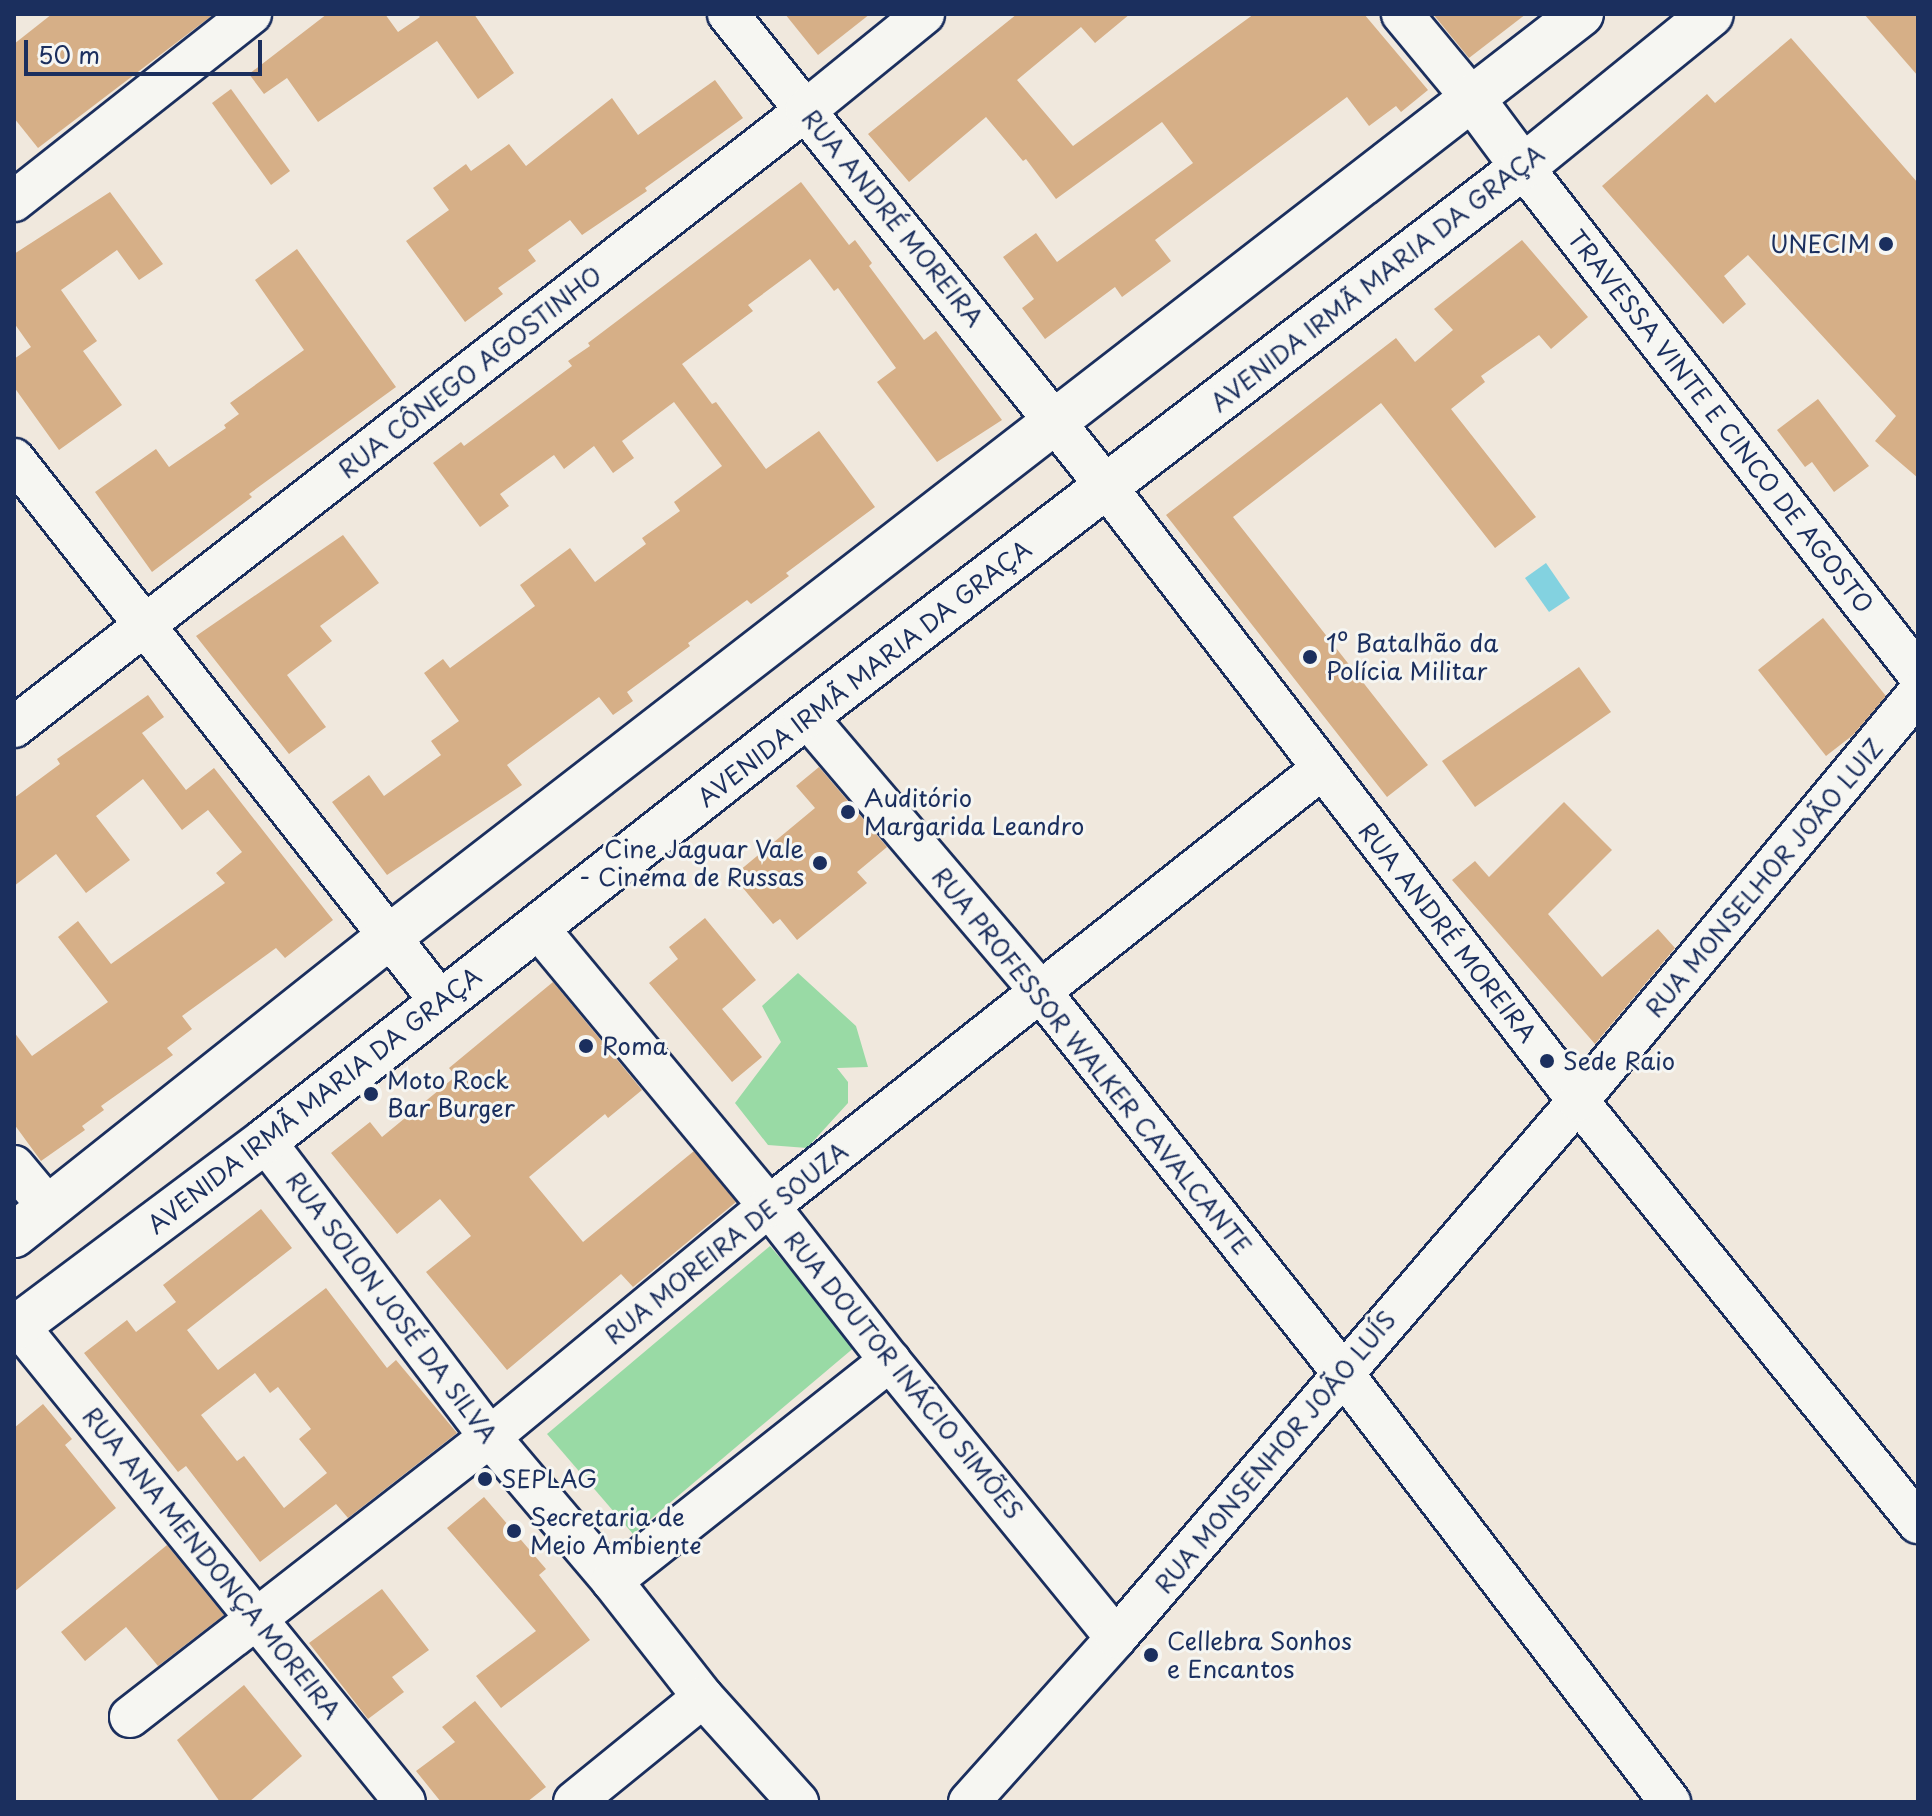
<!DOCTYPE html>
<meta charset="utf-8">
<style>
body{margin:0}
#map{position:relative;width:1932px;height:1816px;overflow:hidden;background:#f0e8dd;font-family:"Playpen Sans",sans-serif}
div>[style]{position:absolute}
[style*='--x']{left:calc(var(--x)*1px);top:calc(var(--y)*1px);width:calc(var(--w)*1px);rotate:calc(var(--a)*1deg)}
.green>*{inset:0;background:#99daa5}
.water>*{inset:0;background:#83d2e0}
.building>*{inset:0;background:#d6af87}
.roads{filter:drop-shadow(2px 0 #1b2f5e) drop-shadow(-2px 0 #1b2f5e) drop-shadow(0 2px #1b2f5e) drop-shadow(0 -2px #1b2f5e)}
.minor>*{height:40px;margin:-20px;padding:0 20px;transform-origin:20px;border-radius:20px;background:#f6f6f2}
.major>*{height:44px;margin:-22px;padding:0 22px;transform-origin:22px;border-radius:22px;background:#f6f6f2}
.dots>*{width:22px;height:22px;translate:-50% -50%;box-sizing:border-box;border:4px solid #f6f6f2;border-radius:50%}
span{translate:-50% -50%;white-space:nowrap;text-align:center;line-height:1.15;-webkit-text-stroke:6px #f6f6f2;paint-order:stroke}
.street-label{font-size:24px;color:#1b2f5e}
.poi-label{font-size:24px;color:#1b2f5e}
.right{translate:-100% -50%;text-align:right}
.left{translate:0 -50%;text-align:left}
.frame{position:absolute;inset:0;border:16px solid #1b2f5e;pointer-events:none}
.scale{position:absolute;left:24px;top:40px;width:238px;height:36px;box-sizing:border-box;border:4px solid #1b2f5e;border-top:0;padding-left:10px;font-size:24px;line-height:28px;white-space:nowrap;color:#1b2f5e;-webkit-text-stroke:6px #f6f6f2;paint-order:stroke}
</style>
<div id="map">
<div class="green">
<div style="clip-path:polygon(798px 973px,856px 1026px,868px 1067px,837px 1068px,848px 1082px,848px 1103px,807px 1148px,768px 1145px,735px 1103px,781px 1042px,762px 1006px)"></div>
<div style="clip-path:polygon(770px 1246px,856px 1346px,633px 1534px,547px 1434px)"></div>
</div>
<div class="water">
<div style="clip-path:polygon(1546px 563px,1570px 598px,1549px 612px,1525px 578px)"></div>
</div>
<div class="building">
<div style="clip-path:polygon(52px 14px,214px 14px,38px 148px,14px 118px,14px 44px)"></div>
<div style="clip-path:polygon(327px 14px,385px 14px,398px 32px,420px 17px,417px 14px,474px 14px,514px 73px,478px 99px,437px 41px,318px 122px,287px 78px,264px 94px,249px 74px)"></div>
<div style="clip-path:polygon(785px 14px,870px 14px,818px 55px)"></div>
<div style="clip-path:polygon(1017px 14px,1130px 14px,1095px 43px,1081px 27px,1017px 80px,1073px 146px,1254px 14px,1364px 14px,1428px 90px,1401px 112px,1396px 106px,1369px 126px,1347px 97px,1155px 240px,1171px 261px,1122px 297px,1115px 287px,1045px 339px,1022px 308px,1034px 299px,1003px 257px,1036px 233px,1057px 262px,1193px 163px,1162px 122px,1056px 199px,1026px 159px,1023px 161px,986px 117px,909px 182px,868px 134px)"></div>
<div style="clip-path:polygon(1433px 14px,1526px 14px,1469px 58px)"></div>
<div style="clip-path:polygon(1864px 14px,1918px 14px,1918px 76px)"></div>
<div style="clip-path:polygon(1791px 38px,1918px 183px,1918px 478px,1875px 441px,1896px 416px,1748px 255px,1724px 276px,1746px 304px,1723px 324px,1602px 186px,1707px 94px,1715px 103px)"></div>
<div style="clip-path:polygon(715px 80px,743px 118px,645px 188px,647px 191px,582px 235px,570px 220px,528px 250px,536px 261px,498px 288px,503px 294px,465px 322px,406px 241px,449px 210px,433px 188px,466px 164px,471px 171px,509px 144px,526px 166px,612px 98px,638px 135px)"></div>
<div style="clip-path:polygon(231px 89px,290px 171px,271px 185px,212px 103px)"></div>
<div style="clip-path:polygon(801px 182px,849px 245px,855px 240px,872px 263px,869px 266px,924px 340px,936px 331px,1002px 420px,937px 462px,877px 382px,896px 368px,838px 288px,834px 291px,810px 259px,748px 305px,753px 311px,682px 364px,712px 404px,716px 402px,766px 469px,819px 431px,875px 507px,786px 573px,789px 576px,751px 604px,747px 600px,688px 643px,690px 646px,627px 692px,633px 701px,613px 715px,599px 697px,507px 765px,522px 785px,387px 875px,332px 802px,369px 775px,384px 796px,441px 755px,431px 741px,459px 721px,424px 673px,443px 659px,450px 668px,535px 606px,520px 585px,570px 548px,595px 582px,646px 544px,642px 538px,680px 511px,674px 502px,722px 466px,674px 402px,622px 441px,634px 458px,613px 473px,594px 446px,564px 469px,554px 455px,500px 494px,509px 506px,480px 527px,433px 463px,461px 442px,464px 446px,572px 366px,568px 361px,590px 346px,588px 343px)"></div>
<div style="clip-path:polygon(110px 192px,163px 264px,139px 280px,117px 250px,61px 290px,97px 341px,83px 351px,122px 405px,59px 450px,14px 387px,14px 359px,31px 347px,14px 323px,14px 254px)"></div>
<div style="clip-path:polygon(1522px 240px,1588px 317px,1551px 349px,1539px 335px,1481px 376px,1485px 382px,1451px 409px,1536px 517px,1495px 548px,1381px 403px,1233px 517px,1428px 765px,1387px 797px,1166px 515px,1396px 338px,1415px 362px,1453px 330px,1434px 309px)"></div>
<div style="clip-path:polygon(297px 249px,396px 387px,249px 494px,252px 497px,152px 572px,95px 492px,156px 449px,169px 467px,226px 428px,224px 425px,239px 414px,230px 403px,304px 350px,255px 280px)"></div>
<div style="clip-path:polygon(1818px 399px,1869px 466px,1834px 492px,1812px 462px,1805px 467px,1777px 430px)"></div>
<div style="clip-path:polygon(343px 535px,379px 583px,320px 626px,332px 641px,287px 675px,326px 727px,289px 754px,196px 636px)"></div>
<div style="clip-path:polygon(1823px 618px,1886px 696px,1853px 735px,1826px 756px,1758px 670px)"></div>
<div style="clip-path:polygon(1579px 667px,1611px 712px,1475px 807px,1442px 761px)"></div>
<div style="clip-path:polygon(148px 695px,164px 717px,142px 733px,186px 790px,214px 768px,333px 920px,285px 958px,276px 948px,182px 1016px,192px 1029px,167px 1048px,173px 1055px,101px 1106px,104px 1110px,82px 1126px,85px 1130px,41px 1161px,14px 1124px,14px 1032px,32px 1056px,108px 1002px,58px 937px,78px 921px,111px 964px,225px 883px,216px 873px,242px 852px,208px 810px,182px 830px,143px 779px,96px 816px,130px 860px,86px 893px,56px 854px,14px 886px,14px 798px,60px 764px,57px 759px)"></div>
<div style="clip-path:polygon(819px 767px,887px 847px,857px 872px,867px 883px,797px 940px,780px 919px,773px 924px,733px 876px,815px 808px,796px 786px)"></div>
<div style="clip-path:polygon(1564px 802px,1612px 850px,1548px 914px,1602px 977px,1658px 929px,1675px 948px,1595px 1044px,1452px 880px,1475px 861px,1489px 877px)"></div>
<div style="clip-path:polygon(705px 918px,756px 980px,722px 1009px,762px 1057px,732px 1082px,649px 983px,678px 959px,669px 947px)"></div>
<div style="clip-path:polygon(553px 982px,642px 1090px,608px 1118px,605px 1114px,529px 1177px,583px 1242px,694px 1151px,736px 1202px,633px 1287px,621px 1274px,507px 1370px,426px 1272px,471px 1236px,440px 1199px,397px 1234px,331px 1153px,370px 1122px,382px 1137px,456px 1076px,449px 1068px)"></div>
<div style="clip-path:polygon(evenodd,261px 1209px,292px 1248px,187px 1330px,218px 1370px,326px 1288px,387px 1368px,396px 1360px,457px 1433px,348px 1518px,336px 1504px,260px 1562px,186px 1466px,178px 1472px,84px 1353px,127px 1320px,136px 1332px,176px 1302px,163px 1285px,261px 1209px,255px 1373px,270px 1393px,278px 1387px,311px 1429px,299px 1439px,327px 1473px,284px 1508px,244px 1456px,237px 1461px,201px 1415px,255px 1373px)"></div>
<div style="clip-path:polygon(43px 1404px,72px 1439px,65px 1445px,116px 1508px,14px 1592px,14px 1428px)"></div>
<div style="clip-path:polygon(484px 1497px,546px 1569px,539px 1575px,590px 1640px,501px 1708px,476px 1676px,536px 1631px,447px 1528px)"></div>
<div style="clip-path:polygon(167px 1545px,224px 1615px,158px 1666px,126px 1627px,85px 1661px,61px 1632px)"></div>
<div style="clip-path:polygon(382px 1589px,429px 1650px,392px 1677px,404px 1692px,368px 1719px,309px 1643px)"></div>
<div style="clip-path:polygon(244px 1685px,302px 1756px,249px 1802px,220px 1802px,177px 1740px)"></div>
<div style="clip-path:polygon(475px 1701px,546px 1787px,527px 1802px,441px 1802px,416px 1771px,455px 1742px,442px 1727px)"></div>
</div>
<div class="roads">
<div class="minor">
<div style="--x:728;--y:14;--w:605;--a:51.31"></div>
<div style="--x:1106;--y:486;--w:775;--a:52.49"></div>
<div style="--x:1578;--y:1101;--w:542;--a:51.14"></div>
<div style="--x:1402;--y:14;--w:108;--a:50.3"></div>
<div style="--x:1523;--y:167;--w:643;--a:52.08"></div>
<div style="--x:14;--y:201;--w:302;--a:-38.3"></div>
<div style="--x:14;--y:459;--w:689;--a:51.83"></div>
<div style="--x:806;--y:716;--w:361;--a:49.6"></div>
<div style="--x:1040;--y:991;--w:486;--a:51.6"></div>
<div style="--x:1342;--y:1372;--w:541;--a:52.66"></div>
<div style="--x:14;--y:727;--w:1004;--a:-37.92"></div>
<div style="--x:806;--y:110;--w:152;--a:-39.1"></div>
<div style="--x:538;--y:928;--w:361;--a:50.3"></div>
<div style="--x:769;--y:1206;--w:197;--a:52"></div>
<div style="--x:890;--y:1361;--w:357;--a:50.8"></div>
<div style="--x:265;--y:1141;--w:372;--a:52.8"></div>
<div style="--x:490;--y:1437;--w:189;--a:49.7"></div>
<div style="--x:612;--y:1581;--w:147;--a:51.9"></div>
<div style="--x:703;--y:1697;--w:142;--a:47.9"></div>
<div style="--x:14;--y:1166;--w:55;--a:50.2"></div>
<div style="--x:18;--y:1325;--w:614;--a:50.95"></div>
<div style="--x:612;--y:1581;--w:355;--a:-38.4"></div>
<div style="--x:130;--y:1717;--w:456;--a:-37.9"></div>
<div style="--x:490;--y:1437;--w:362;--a:-39.6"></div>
<div style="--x:769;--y:1206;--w:705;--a:-38.32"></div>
<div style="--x:574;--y:1802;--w:166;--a:-39.1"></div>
<div style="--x:969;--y:1802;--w:220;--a:-48.1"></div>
<div style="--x:1116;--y:1638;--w:708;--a:-49.29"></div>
<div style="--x:1578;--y:1101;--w:531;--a:-50.19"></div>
</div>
<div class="major">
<div style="--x:1471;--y:97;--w:87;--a:53.4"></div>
<div style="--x:14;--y:1235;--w:478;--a:-38.5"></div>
<div style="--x:388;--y:938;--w:1509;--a:-37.76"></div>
<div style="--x:14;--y:1329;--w:314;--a:-36.8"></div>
<div style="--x:265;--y:1141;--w:688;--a:-38.15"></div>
<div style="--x:806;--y:716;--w:903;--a:-37.44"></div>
<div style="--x:1523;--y:167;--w:242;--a:-39.1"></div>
</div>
</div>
<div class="dots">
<div style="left:1886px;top:244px;background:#1b2f5e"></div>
<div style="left:1310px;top:657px;background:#1b2f5e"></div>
<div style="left:848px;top:812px;background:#1b2f5e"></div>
<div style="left:820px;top:863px;background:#1b2f5e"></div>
<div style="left:586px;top:1046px;background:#1b2f5e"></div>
<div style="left:1547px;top:1061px;background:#1b2f5e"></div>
<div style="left:371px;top:1094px;background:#1b2f5e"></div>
<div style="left:485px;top:1479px;background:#1b2f5e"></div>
<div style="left:514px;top:1531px;background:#1b2f5e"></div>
<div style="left:1151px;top:1655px;background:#1b2f5e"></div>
</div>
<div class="street-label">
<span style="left:893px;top:218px;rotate:51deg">RUA ANDRÉ MOREIRA</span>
<span style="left:1377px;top:278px;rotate:-38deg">AVENIDA IRMÃ MARIA DA GRAÇA</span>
<span style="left:470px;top:372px;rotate:-38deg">RUA CÔNEGO AGOSTINHO</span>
<span style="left:1721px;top:421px;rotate:52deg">TRAVESSA VINTE E CINCO DE AGOSTO</span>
<span style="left:864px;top:673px;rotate:-38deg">AVENIDA IRMÃ MARIA DA GRAÇA</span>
<span style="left:1764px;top:878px;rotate:-50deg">RUA MONSELHOR JOÃO LUIZ</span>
<span style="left:1448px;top:932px;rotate:52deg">RUA ANDRÉ MOREIRA</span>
<span style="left:1092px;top:1061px;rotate:51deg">RUA PROFESSOR WALKER CAVALCANTE</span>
<span style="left:314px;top:1100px;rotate:-38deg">AVENIDA IRMÃ MARIA DA GRAÇA</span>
<span style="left:726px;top:1243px;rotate:-39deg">RUA MOREIRA DE SOUZA</span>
<span style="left:392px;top:1307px;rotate:53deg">RUA SOLON JOSÉ DA SILVA</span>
<span style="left:904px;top:1375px;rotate:51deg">RUA DOUTOR INÁCIO SIMÕES</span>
<span style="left:1275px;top:1452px;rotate:-50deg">RUA MONSENHOR JOÃO LUÍS</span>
<span style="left:212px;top:1563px;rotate:51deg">RUA ANA MENDONÇA MOREIRA</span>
</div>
<div class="poi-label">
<span class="right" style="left:1870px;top:244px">UNECIM</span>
<span class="left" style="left:1326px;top:657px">1º Batalhão da<br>Polícia Militar</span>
<span class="left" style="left:864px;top:812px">Auditório<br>Margarida Leandro</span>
<span class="right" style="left:804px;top:863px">Cine Jaguar Vale<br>- Cinema de Russas</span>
<span class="left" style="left:602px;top:1046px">Roma</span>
<span class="left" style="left:1563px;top:1061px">Sede Raio</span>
<span class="left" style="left:387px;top:1094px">Moto Rock<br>Bar Burger</span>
<span class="left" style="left:501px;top:1479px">SEPLAG</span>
<span class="left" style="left:530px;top:1531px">Secretaria de<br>Meio Ambiente</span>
<span class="left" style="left:1167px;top:1655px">Cellebra Sonhos<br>e Encantos</span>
</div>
<div class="frame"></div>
<div class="scale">50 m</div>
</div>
